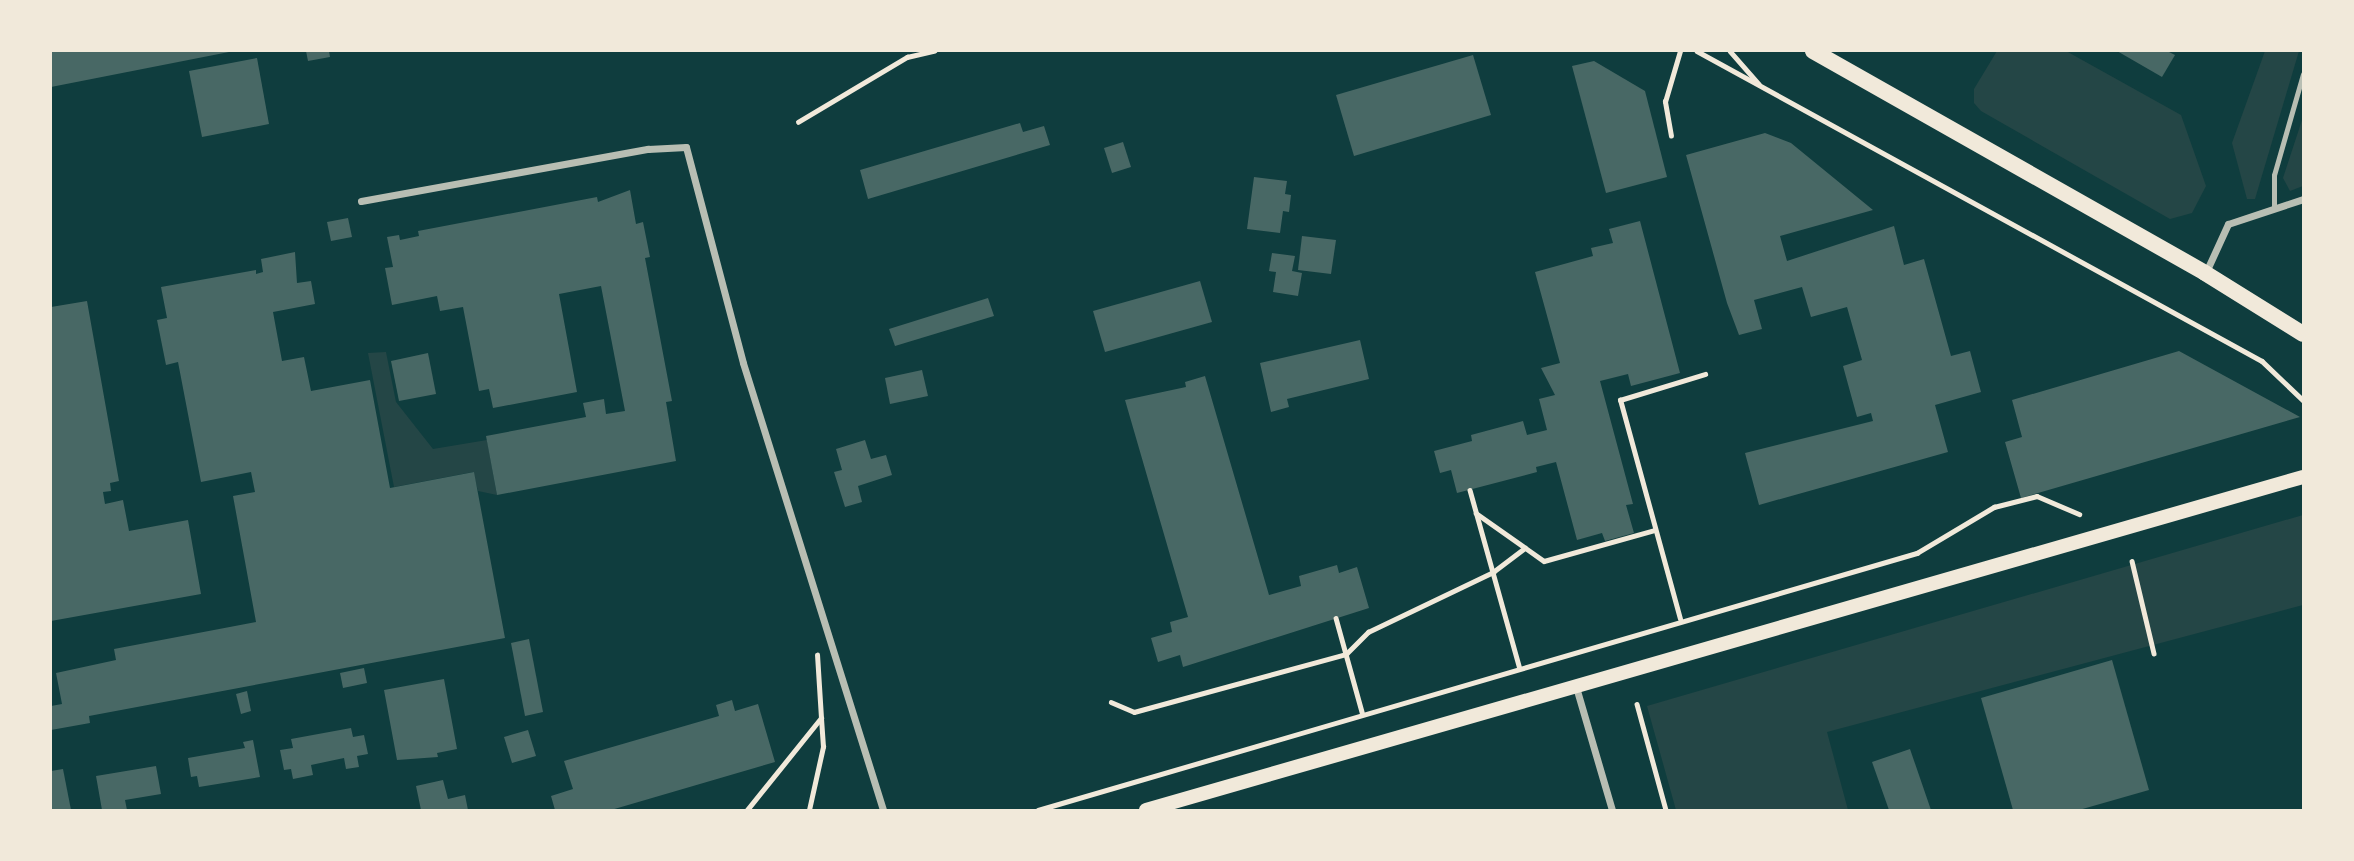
<!DOCTYPE html>
<style>
body{margin:0}
#map{position:relative;width:2354px;height:861px;overflow:hidden;background:#0f3d3e;font-family:Manrope,sans-serif}
div>[style]{position:absolute}
[style*='--x']{left:calc(var(--x)*1px);top:calc(var(--y)*1px);width:calc(var(--w)*1px);rotate:calc(var(--a)*1deg)}
.green>*{inset:0;background:#244646}
.building>*{inset:0;background:#486865}
.path>*{height:4.5px;margin:-2.25px;padding:0 2.25px;transform-origin:2.25px;border-radius:2.25px;background:#f1e9da}
.service>*{height:5px;margin:-2.5px;padding:0 2.5px;transform-origin:2.5px;border-radius:2.5px;background:#b8beb3}
.minor>*{height:7px;margin:-3.5px;padding:0 3.5px;transform-origin:3.5px;border-radius:3.5px;background:#b8beb3}
.secondary>*{height:14px;margin:-7px;padding:0 7px;transform-origin:7px;border-radius:7px;background:#f1e9da}
.primary>*{height:16px;margin:-8px;padding:0 8px;transform-origin:8px;border-radius:8px;background:#f1e9da}
span{translate:-50% -50%;white-space:nowrap;text-align:center;line-height:1.15;-webkit-text-stroke:5px #f1e9da;paint-order:stroke}
.frame{position:absolute;inset:0;border:52px solid #f1e9da;pointer-events:none}
</style>
<div id="map">
<div class="green">
<div style="clip-path:polygon(1997px 51px,2066px 51px,2181px 115px,2206px 186px,2192px 213px,2170px 219px,1981px 111px,1974px 103px,1974px 89px)"></div>
<div style="clip-path:polygon(2265px 51px,2299px 51px,2255px 199px,2247px 199px,2232px 143px)"></div>
<div style="clip-path:polygon(2303px 117px,2303px 186px,2290px 191px,2283px 178px)"></div>
<div style="clip-path:polygon(386px 352px,396px 402px,433px 449px,487px 440px,497px 495px,478px 491px,473px 472px,394px 487px,368px 353px)"></div>
<div style="clip-path:polygon(2303px 515px,2303px 605px,1827px 732px,1848px 810px,1676px 810px,1647px 706px)"></div>
</div>
<div class="building">
<div style="clip-path:polygon(51px 51px,229px 51px,229px 52px,51px 87px)"></div>
<div style="clip-path:polygon(306px 51px,329px 51px,330px 57px,308px 61px)"></div>
<div style="clip-path:polygon(2117px 51px,2167px 51px,2175px 55px,2162px 77px)"></div>
<div style="clip-path:polygon(1473px 55px,1491px 115px,1354px 156px,1336px 95px)"></div>
<div style="clip-path:polygon(257px 58px,269px 124px,202px 137px,189px 71px)"></div>
<div style="clip-path:polygon(1594px 61px,1645px 91px,1667px 177px,1606px 193px,1572px 66px)"></div>
<div style="clip-path:polygon(1020px 123px,1023px 132px,1044px 126px,1050px 145px,868px 199px,860px 170px)"></div>
<div style="clip-path:polygon(1765px 133px,1791px 143px,1873px 210px,1780px 236px,1787px 261px,1894px 226px,1904px 265px,1924px 259px,1951px 356px,1970px 351px,1981px 392px,1935px 405px,1948px 452px,1759px 505px,1745px 453px,1873px 421px,1871px 413px,1857px 417px,1843px 366px,1862px 360px,1847px 307px,1811px 317px,1802px 287px,1754px 300px,1762px 329px,1739px 335px,1727px 303px,1686px 155px)"></div>
<div style="clip-path:polygon(1123px 142px,1131px 167px,1112px 173px,1104px 148px)"></div>
<div style="clip-path:polygon(1254px 177px,1287px 181px,1285px 194px,1291px 195px,1289px 212px,1283px 211px,1280px 233px,1247px 229px)"></div>
<div style="clip-path:polygon(630px 190px,636px 224px,643px 222px,650px 257px,645px 258px,672px 401px,666px 402px,676px 461px,497px 495px,486px 436px,586px 417px,583px 403px,604px 399px,606px 414px,625px 411px,601px 286px,559px 294px,577px 392px,493px 408px,489px 389px,479px 391px,463px 307px,440px 311px,437px 296px,392px 305px,385px 268px,393px 267px,387px 237px,399px 235px,400px 240px,419px 236px,418px 231px,597px 197px,598px 202px)"></div>
<div style="clip-path:polygon(348px 218px,352px 237px,331px 241px,327px 222px)"></div>
<div style="clip-path:polygon(1640px 221px,1680px 373px,1631px 386px,1628px 374px,1600px 381px,1633px 504px,1626px 505px,1634px 533px,1605px 541px,1602px 533px,1577px 540px,1556px 462px,1536px 467px,1537px 472px,1457px 493px,1451px 470px,1440px 473px,1434px 451px,1472px 441px,1471px 435px,1523px 421px,1527px 435px,1547px 430px,1539px 399px,1555px 395px,1541px 368px,1560px 363px,1535px 272px,1593px 256px,1591px 248px,1613px 243px,1609px 229px)"></div>
<div style="clip-path:polygon(1302px 236px,1336px 240px,1331px 274px,1298px 270px)"></div>
<div style="clip-path:polygon(295px 252px,297px 283px,311px 281px,315px 304px,273px 312px,282px 361px,304px 357px,311px 391px,370px 380px,390px 488px,474px 472px,505px 638px,89px 716px,90px 723px,51px 730px,51px 706px,62px 704px,56px 673px,116px 660px,114px 649px,256px 622px,233px 496px,255px 492px,251px 472px,201px 482px,178px 362px,166px 365px,157px 320px,167px 318px,161px 287px,256px 270px,256px 274px,263px 272px,261px 259px)"></div>
<div style="clip-path:polygon(1272px 253px,1295px 256px,1292px 271px,1302px 273px,1298px 296px,1273px 292px,1276px 272px,1269px 271px)"></div>
<div style="clip-path:polygon(1200px 281px,1212px 322px,1105px 352px,1093px 311px)"></div>
<div style="clip-path:polygon(988px 298px,994px 316px,895px 346px,889px 329px)"></div>
<div style="clip-path:polygon(87px 301px,119px 481px,110px 483px,111px 491px,103px 492px,105px 504px,123px 500px,129px 531px,188px 520px,201px 594px,51px 621px,51px 307px)"></div>
<div style="clip-path:polygon(1360px 340px,1369px 379px,1287px 399px,1289px 407px,1271px 412px,1260px 363px)"></div>
<div style="clip-path:polygon(2179px 351px,2300px 417px,2021px 498px,2005px 442px,2022px 437px,2012px 400px)"></div>
<div style="clip-path:polygon(428px 353px,436px 394px,399px 401px,391px 361px)"></div>
<div style="clip-path:polygon(922px 370px,928px 396px,890px 404px,885px 378px)"></div>
<div style="clip-path:polygon(1205px 376px,1269px 595px,1301px 586px,1299px 576px,1337px 565px,1339px 573px,1357px 567px,1369px 608px,1183px 667px,1180px 655px,1158px 662px,1151px 638px,1172px 632px,1170px 622px,1188px 617px,1125px 400px,1186px 387px,1185px 382px)"></div>
<div style="clip-path:polygon(865px 440px,871px 459px,886px 455px,892px 475px,858px 486px,862px 502px,845px 507px,834px 472px,842px 470px,836px 449px)"></div>
<div style="clip-path:polygon(529px 639px,543px 712px,525px 716px,511px 643px)"></div>
<div style="clip-path:polygon(2112px 660px,2149px 790px,2079px 810px,2013px 810px,1981px 698px)"></div>
<div style="clip-path:polygon(364px 668px,367px 683px,343px 688px,340px 673px)"></div>
<div style="clip-path:polygon(444px 679px,457px 749px,437px 753px,438px 757px,397px 760px,384px 690px)"></div>
<div style="clip-path:polygon(247px 691px,251px 711px,241px 714px,236px 694px)"></div>
<div style="clip-path:polygon(732px 700px,735px 711px,758px 704px,775px 762px,611px 810px,555px 810px,551px 796px,573px 789px,564px 761px,719px 716px,716px 705px)"></div>
<div style="clip-path:polygon(351px 728px,353px 737px,364px 735px,368px 754px,357px 756px,359px 767px,346px 769px,344px 758px,311px 765px,313px 775px,293px 779px,291px 769px,284px 770px,280px 750px,293px 748px,291px 739px)"></div>
<div style="clip-path:polygon(528px 730px,536px 756px,512px 763px,504px 737px)"></div>
<div style="clip-path:polygon(253px 740px,260px 777px,199px 787px,197px 776px,191px 777px,188px 758px,245px 748px,243px 742px)"></div>
<div style="clip-path:polygon(1910px 749px,1931px 810px,1889px 810px,1872px 762px)"></div>
<div style="clip-path:polygon(156px 766px,161px 794px,125px 800px,127px 810px,102px 810px,96px 776px)"></div>
<div style="clip-path:polygon(63px 769px,71px 810px,51px 810px,51px 771px)"></div>
<div style="clip-path:polygon(443px 780px,448px 799px,465px 795px,468px 810px,421px 810px,416px 786px)"></div>
</div>
<div class="path">
<div style="--x:1697;--y:51;--w:644;--a:28.75"></div>
<div style="--x:2262;--y:361;--w:57;--a:43.6"></div>
<div style="--x:1730;--y:51;--w:44;--a:48.7"></div>
<div style="--x:798;--y:122;--w:127;--a:-30.8"></div>
<div style="--x:907;--y:57;--w:28;--a:-13"></div>
<div style="--x:1671;--y:136;--w:35;--a:-100"></div>
<div style="--x:1665;--y:102;--w:53;--a:-73.6"></div>
<div style="--x:1470;--y:490;--w:183;--a:74.4"></div>
<div style="--x:1476;--y:513;--w:83;--a:35.2"></div>
<div style="--x:1544;--y:561;--w:115;--a:-15.6"></div>
<div style="--x:2132;--y:561;--w:95;--a:76.6"></div>
<div style="--x:1336;--y:618;--w:98;--a:74.5"></div>
<div style="--x:1680;--y:619;--w:227;--a:-105.3"></div>
<div style="--x:1620;--y:400;--w:89;--a:-17"></div>
<div style="--x:1111;--y:702;--w:25;--a:23"></div>
<div style="--x:1134;--y:712;--w:220;--a:-15.3"></div>
<div style="--x:1346;--y:654;--w:31;--a:-45"></div>
<div style="--x:1368;--y:632;--w:139;--a:-25.6"></div>
<div style="--x:1493;--y:572;--w:40;--a:-37"></div>
<div style="--x:1637;--y:704;--w:110;--a:74.7"></div>
<div style="--x:747;--y:810;--w:118;--a:-51.2"></div>
<div style="--x:821;--y:718;--w:63;--a:-93.6"></div>
<div style="--x:809;--y:810;--w:65;--a:-77.5"></div>
<div style="--x:823;--y:747;--w:28;--a:-94"></div>
<div style="--x:1038;--y:810;--w:916;--a:-16.3"></div>
<div style="--x:1917;--y:553;--w:90;--a:-30.9"></div>
<div style="--x:1994;--y:507;--w:44;--a:-14.3"></div>
<div style="--x:2037;--y:496;--w:46;--a:23.2"></div>
</div>
<div class="service">
<div style="--x:2274;--y:208;--w:33;--a:-90"></div>
<div style="--x:2274;--y:175;--w:105;--a:-74"></div>
</div>
<div class="minor">
<div style="--x:361;--y:201;--w:292;--a:-10.3"></div>
<div style="--x:648;--y:149;--w:38;--a:-3"></div>
<div style="--x:686;--y:147;--w:223;--a:75.2"></div>
<div style="--x:743;--y:363;--w:468;--a:72.6"></div>
<div style="--x:2206;--y:272;--w:53;--a:-65.4"></div>
<div style="--x:2228;--y:224;--w:79;--a:-18.4"></div>
<div style="--x:1576;--y:687;--w:128;--a:73.7"></div>
</div>
<div class="secondary">
<div style="--x:1146;--y:810;--w:1204;--a:-16.06"></div>
</div>
<div class="primary">
<div style="--x:1813;--y:51;--w:450;--a:29.5"></div>
<div style="--x:2205;--y:273;--w:115;--a:31.9"></div>
</div>
<div class="frame"></div>
</div>
